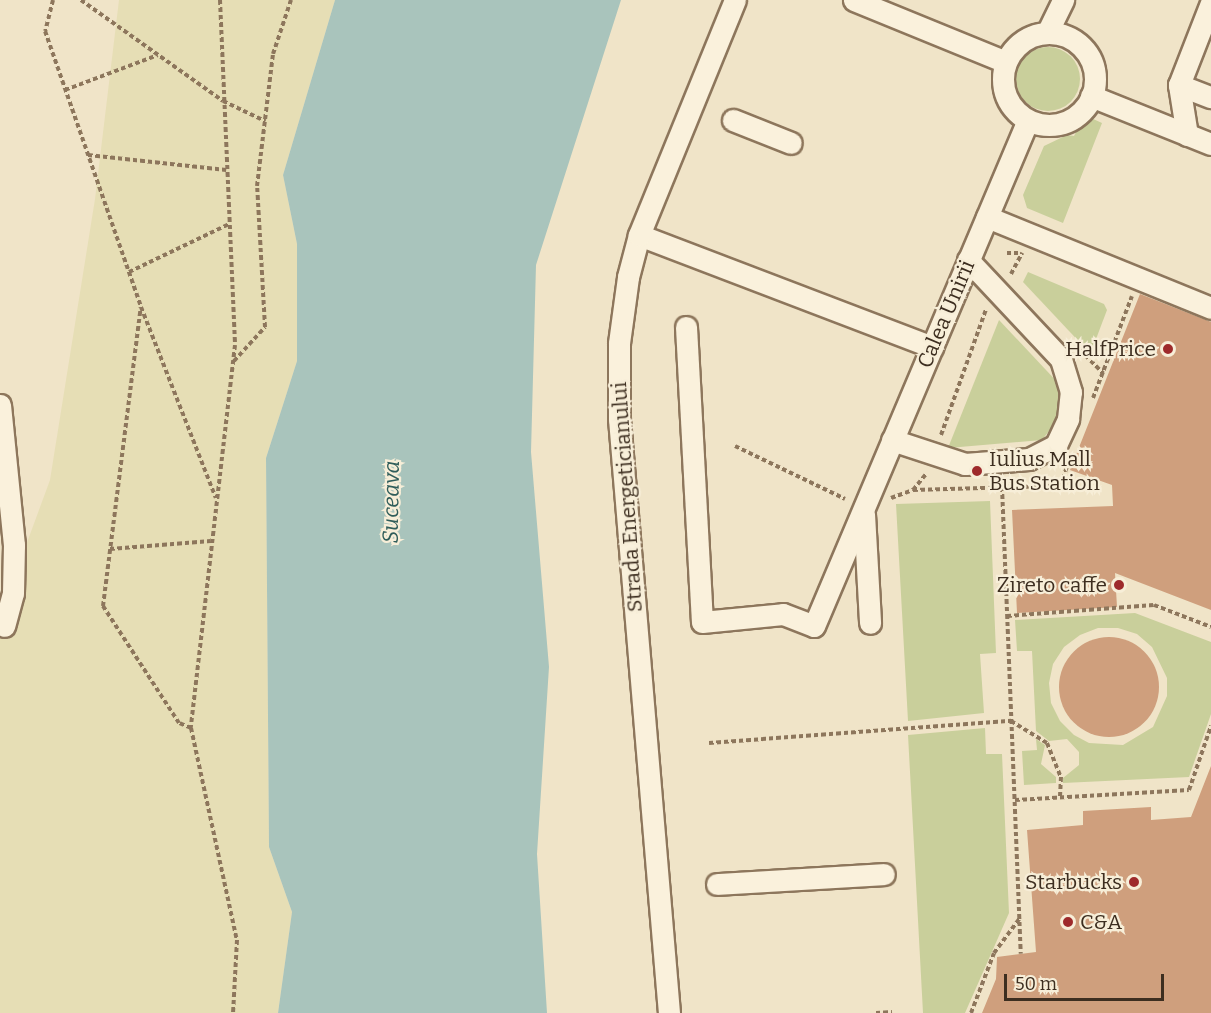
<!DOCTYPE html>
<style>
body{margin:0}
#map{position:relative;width:1211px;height:1013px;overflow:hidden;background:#f0e4c8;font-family:Bitter,serif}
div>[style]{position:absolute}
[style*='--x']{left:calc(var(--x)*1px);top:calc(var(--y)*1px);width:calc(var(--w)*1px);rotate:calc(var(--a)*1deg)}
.farmland>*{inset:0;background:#e6deb5}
.green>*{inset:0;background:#c9cf9b}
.round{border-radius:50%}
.water>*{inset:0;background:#a9c4bc}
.building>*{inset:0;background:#cf9f7d}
.path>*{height:4px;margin-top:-2px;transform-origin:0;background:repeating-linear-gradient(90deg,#8d765c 0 4.5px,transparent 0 7.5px)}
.roads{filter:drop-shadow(2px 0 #8d765c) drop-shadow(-2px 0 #8d765c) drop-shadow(0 2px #8d765c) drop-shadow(0 -2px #8d765c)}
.minor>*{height:21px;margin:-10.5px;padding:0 10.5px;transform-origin:10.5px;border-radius:10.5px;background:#faf1dc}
.minor>.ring{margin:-10.5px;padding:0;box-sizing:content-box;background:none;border:21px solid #faf1dc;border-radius:50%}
.dots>*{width:16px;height:16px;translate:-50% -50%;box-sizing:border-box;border:3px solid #f7eed8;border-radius:50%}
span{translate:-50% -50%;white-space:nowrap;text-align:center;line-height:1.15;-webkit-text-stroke:4.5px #f7eed8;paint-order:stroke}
.street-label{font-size:21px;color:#3d2e20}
.poi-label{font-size:21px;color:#3d2e20}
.right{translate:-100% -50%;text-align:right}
.left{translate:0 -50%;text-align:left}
.water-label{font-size:22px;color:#2f5d5a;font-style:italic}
.scale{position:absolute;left:1004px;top:974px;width:160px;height:27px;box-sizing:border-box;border:3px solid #3d2e20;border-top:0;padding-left:8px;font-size:18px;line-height:21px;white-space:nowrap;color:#3d2e20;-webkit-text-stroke:4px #f7eed8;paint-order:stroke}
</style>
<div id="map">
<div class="farmland">
<div style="clip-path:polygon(119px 0,335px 0,283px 175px,297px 244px,297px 361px,266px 458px,269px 847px,292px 912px,278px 1013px,0 1013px,0 616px,50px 480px,95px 199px)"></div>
</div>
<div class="green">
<div class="round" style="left:1016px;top:47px;width:64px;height:64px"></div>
<div style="clip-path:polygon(1091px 118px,1102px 123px,1063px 223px,1027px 208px,1023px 195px,1044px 146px,1067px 135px,1074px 136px,1081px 122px)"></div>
<div style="clip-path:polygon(1028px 272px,1104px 304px,1107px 310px,1093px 347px,1085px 348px,1023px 282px)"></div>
<div style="clip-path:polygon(999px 320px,1061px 386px,1063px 413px,1042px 440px,948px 448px)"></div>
<div style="clip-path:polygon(990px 501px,996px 653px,980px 654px,984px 713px,908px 721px,896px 504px)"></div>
<div style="clip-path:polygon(evenodd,1135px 613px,1211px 642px,1211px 714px,1189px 777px,1063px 783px,1063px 778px,1079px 765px,1079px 752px,1067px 739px,1049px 741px,1036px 731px,1032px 651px,1017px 651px,1015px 620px,1135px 613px,1098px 628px,1118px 628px,1137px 634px,1152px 647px,1167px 678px,1167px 696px,1153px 727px,1123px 745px,1089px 743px,1074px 735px,1060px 721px,1051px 703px,1049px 683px,1053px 664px,1064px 647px,1080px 635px,1098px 628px)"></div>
<div style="clip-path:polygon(985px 728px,986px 754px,1002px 754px,1009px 913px,965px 1013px,923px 1013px,908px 735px)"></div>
<div style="clip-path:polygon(1036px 739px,1045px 745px,1041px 764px,1056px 777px,1056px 783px,1024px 785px,1022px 751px,1037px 750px)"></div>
</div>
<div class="water">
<div style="clip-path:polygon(335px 0,621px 0,536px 265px,531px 452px,549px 667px,537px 854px,547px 1013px,278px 1013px,292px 912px,269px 847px,266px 458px,297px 361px,297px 244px,283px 175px)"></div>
</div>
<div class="building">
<div style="clip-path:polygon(1140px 294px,1211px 322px,1211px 610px,1115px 573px,1117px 607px,1017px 613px,1012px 510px,1113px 506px,1112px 485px,1070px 470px)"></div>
<div class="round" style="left:1059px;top:637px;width:100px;height:100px"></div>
<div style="clip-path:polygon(1211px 766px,1211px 1013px,982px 1013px,996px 979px,997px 957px,1036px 952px,1027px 830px,1083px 825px,1083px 811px,1151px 807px,1151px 820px,1191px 817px)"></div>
</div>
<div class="path">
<div style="--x:53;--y:0;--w:32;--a:104"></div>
<div style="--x:45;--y:31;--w:292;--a:70.8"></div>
<div style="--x:81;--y:0;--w:174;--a:35.4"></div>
<div style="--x:223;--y:101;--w:47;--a:25.5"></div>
<div style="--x:220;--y:0;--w:345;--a:87.5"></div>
<div style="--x:235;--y:345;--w:386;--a:96.6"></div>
<div style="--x:191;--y:728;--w:217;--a:77.8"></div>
<div style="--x:237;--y:940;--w:73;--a:93.1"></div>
<div style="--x:65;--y:90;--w:99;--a:-20.6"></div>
<div style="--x:88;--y:155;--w:139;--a:6.2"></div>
<div style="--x:1007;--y:253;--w:11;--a:0"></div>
<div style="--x:129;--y:272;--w:111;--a:-25.6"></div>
<div style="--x:1011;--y:274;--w:24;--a:-62"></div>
<div style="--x:1080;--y:350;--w:33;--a:45"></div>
<div style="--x:234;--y:361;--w:46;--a:-47.6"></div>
<div style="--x:265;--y:327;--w:141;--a:-93.2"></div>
<div style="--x:257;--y:186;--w:133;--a:-83.1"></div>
<div style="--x:273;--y:54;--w:57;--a:-71.6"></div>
<div style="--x:1093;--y:398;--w:109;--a:-69.1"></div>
<div style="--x:941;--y:435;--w:134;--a:-70.3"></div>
<div style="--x:735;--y:446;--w:122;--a:25.7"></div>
<div style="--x:1002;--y:487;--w:467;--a:87.7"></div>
<div style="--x:913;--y:490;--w:22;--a:-51"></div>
<div style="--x:891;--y:498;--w:23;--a:-20"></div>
<div style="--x:913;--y:490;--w:147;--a:-1.6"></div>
<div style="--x:1060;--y:486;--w:27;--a:-70"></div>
<div style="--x:110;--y:549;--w:101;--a:-4.5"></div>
<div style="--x:1007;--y:616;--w:147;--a:-4.3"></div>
<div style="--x:1154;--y:605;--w:61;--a:21.1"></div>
<div style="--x:191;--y:728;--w:13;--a:-157"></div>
<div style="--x:179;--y:723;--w:140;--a:-123"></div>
<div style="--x:103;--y:606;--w:301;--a:-82.8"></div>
<div style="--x:141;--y:307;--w:205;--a:68.6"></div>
<div style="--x:709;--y:743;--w:303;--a:-4.2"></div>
<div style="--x:1011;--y:721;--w:42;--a:31.4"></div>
<div style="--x:1047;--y:743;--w:37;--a:68"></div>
<div style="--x:1061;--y:777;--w:20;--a:93"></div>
<div style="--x:1015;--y:800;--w:174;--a:-3.3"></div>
<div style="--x:1189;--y:790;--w:68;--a:-71"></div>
<div style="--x:876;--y:1013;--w:16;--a:-4"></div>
<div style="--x:971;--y:1013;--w:64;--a:-69"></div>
<div style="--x:994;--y:953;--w:44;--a:-53.4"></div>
</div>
<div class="roads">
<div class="minor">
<div style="--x:854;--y:0;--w:164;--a:22.2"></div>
<div style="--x:1047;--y:33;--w:37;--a:-64"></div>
<div class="ring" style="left:1003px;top:33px;width:71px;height:71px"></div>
<div style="--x:1179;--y:85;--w:34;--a:21"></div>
<div style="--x:1091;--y:96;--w:129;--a:21.8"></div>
<div style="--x:733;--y:120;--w:62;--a:21.6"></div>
<div style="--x:1187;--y:135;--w:51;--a:-99.1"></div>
<div style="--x:1179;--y:85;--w:88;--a:-68.7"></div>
<div style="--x:987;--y:217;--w:242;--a:22.1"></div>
<div style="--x:639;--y:235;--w:314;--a:20.9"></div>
<div style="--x:686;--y:327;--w:295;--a:86.9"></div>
<div style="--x:702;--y:622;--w:81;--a:-5.6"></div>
<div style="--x:783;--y:614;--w:33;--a:21"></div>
<div style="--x:814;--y:626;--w:549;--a:-67.08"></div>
<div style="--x:0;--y:405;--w:141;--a:84.3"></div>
<div style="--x:14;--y:545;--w:48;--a:91.2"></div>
<div style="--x:13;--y:593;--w:34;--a:105"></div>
<div style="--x:892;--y:440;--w:77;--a:18.2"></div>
<div style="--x:965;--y:464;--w:64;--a:-4.5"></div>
<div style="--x:1029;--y:459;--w:30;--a:-27"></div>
<div style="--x:1056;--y:445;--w:29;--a:-65"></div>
<div style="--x:1068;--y:419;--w:27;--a:-84"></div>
<div style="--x:1071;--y:392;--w:34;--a:-107"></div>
<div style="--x:1061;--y:359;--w:136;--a:-133.2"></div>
<div style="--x:864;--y:514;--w:109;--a:86.8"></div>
<div style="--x:717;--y:884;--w:167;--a:-3.4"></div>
<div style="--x:669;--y:1013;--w:596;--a:-94.81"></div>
<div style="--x:619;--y:419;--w:76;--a:-90"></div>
<div style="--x:619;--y:343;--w:67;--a:-82.2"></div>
<div style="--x:628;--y:277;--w:43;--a:-75.3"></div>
<div style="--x:639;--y:235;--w:254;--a:-67.8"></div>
</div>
</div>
<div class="dots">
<div style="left:1168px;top:349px;background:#9e2a2b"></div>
<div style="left:977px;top:471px;background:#9e2a2b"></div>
<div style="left:1119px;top:585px;background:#9e2a2b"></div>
<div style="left:1134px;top:882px;background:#9e2a2b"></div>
<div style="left:1068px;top:922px;background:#9e2a2b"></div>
</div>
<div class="street-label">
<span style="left:946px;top:314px;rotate:-67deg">Calea Unirii</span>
<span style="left:627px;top:497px;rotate:-94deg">Strada Energeticianului</span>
</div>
<div class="poi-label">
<span class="right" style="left:1156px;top:349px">HalfPrice</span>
<span class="left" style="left:989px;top:471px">Iulius Mall<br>Bus Station</span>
<span class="right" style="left:1107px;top:585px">Zireto caffe</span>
<span class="right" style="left:1122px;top:882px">Starbucks</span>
<span class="left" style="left:1080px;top:922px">C&amp;A</span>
</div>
<div class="water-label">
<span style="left:391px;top:502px;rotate:-89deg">Suceava</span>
</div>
<div class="scale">50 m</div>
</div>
